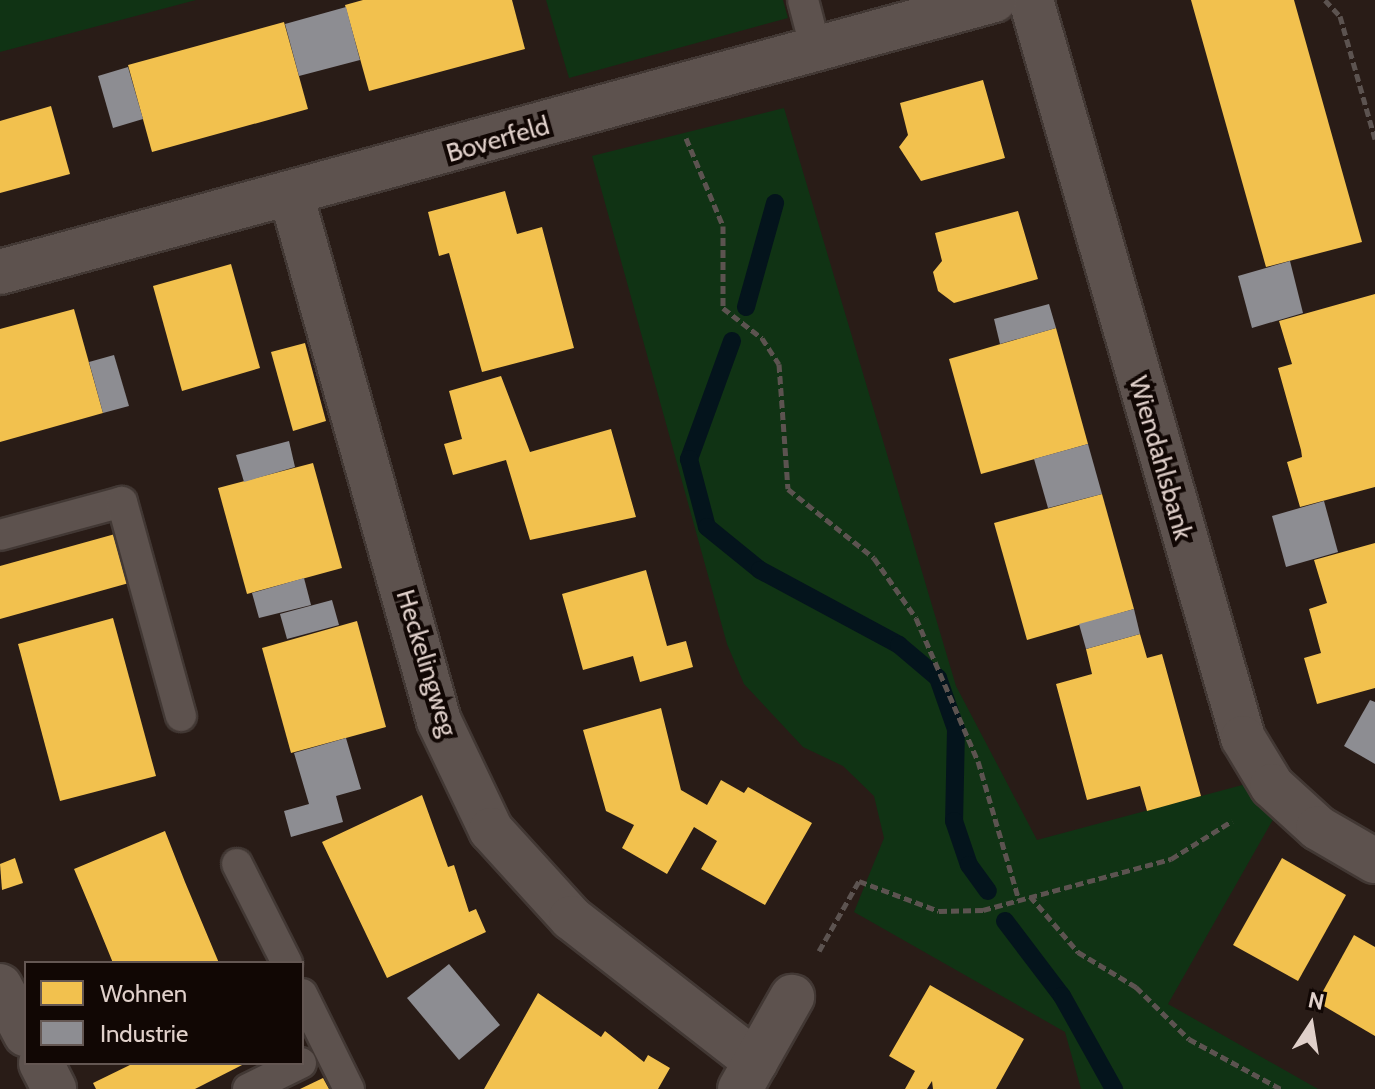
<!DOCTYPE html>
<style>
body{margin:0}
#map{position:relative;width:1375px;height:1089px;overflow:hidden;background:#291c17;font-family:Cabin,sans-serif}
div>[style]{position:absolute}
[style*='--x']{left:calc(var(--x)*1px);top:calc(var(--y)*1px);width:calc(var(--w)*1px);rotate:calc(var(--a)*1deg)}
.green>*{inset:0;background:#103314}
.homes>*{inset:0;background:#f2c14e}
.industry>*{inset:0;background:#8d8d92}
.stream>*{height:18px;margin:-9px;padding:0 9px;transform-origin:9px;border-radius:9px;background:#04141c}
.path>*{height:5px;margin-top:-2.5px;transform-origin:0;background:repeating-linear-gradient(90deg,#5c5350 0 8px,transparent 0 12px)}
.roads{filter:drop-shadow(2px 0 #423834) drop-shadow(-2px 0 #423834) drop-shadow(0 2px #423834) drop-shadow(0 -2px #423834)}
.service>*{height:30px;margin:-15px;padding:0 15px;transform-origin:15px;border-radius:15px;background:#5d524e}
.minor>*{height:44px;margin:-22px;padding:0 22px;transform-origin:22px;border-radius:22px;background:#5d524e}
span{translate:-50% -50%;white-space:nowrap;text-align:center;line-height:1.15;-webkit-text-stroke:8px #110704;paint-order:stroke}
.street-label{font-size:26px;color:#e0d0ca}
.legend{position:absolute;left:24px;top:961px;width:280px;height:104px;box-sizing:border-box;background:#110704;border:2px solid #645753;margin:0;padding:10px 14px;list-style:none;font-size:24px;color:#e0d0ca}
.legend li{display:flex;align-items:center;gap:16px;height:40px}
.legend b{width:40px;border:2px solid #645753}
.north{position:absolute;left:1271px;top:985px;width:80px;height:80px;-webkit-text-stroke:6px #110704;paint-order:stroke;rotate:12deg;font-size:22px;font-weight:700;line-height:32px;text-align:center;color:#e0d0ca}
.north::after{content:'';display:block;margin:auto;width:28px;height:36px;background:#e0d0ca;clip-path:polygon(50% 0,100% 100%,50% 72%,0 100%)}
</style>
<div id="map">
<div class="green">
<div style="clip-path:polygon(0 0,196px 0,0 52px)"></div>
<div style="clip-path:polygon(546px 0,783px 0,788px 18px,569px 78px)"></div>
<div style="clip-path:polygon(784px 108px,956px 686px,1037px 840px,1246px 784px,1275px 816px,1168px 1004px,1318px 1089px,1081px 1089px,1065px 1032px,854px 912px,884px 838px,874px 796px,843px 766px,803px 747px,744px 684px,727px 644px,592px 156px)"></div>
</div>
<div class="homes">
<div style="clip-path:polygon(363px 0,512px 0,525px 49px,369px 91px,345px 5px)"></div>
<div style="clip-path:polygon(1191px 0,1294px 0,1362px 242px,1266px 267px)"></div>
<div style="clip-path:polygon(284px 22px,308px 109px,152px 152px,128px 65px)"></div>
<div style="clip-path:polygon(983px 80px,1005px 158px,921px 181px,899px 147px,908px 135px,900px 103px)"></div>
<div style="clip-path:polygon(51px 106px,70px 174px,0 193px,0 121px)"></div>
<div style="clip-path:polygon(505px 191px,517px 234px,542px 227px,574px 348px,482px 372px,449px 253px,439px 256px,428px 212px)"></div>
<div style="clip-path:polygon(1018px 211px,1038px 279px,954px 303px,938px 291px,933px 272px,942px 261px,935px 233px)"></div>
<div style="clip-path:polygon(231px 264px,260px 368px,182px 391px,153px 286px)"></div>
<div style="clip-path:polygon(1375px 294px,1375px 487px,1300px 507px,1287px 462px,1302px 457px,1301px 450px,1278px 368px,1292px 364px,1279px 321px)"></div>
<div style="clip-path:polygon(74px 309px,103px 413px,0 442px,0 329px)"></div>
<div style="clip-path:polygon(1056px 328px,1088px 444px,981px 474px,949px 359px)"></div>
<div style="clip-path:polygon(305px 343px,326px 421px,293px 431px,271px 352px)"></div>
<div style="clip-path:polygon(501px 376px,530px 452px,611px 429px,636px 517px,530px 540px,506px 460px,453px 475px,444px 444px,462px 439px,449px 391px)"></div>
<div style="clip-path:polygon(313px 463px,342px 568px,247px 594px,218px 488px)"></div>
<div style="clip-path:polygon(1102px 494px,1134px 609px,1027px 640px,994px 523px)"></div>
<div style="clip-path:polygon(115px 534px,129px 583px,0 619px,0 566px)"></div>
<div style="clip-path:polygon(1375px 543px,1375px 688px,1317px 704px,1304px 658px,1321px 653px,1309px 609px,1327px 603px,1314px 560px)"></div>
<div style="clip-path:polygon(646px 570px,667px 646px,686px 641px,693px 667px,640px 682px,633px 656px,583px 670px,562px 594px)"></div>
<div style="clip-path:polygon(113px 618px,156px 776px,60px 801px,18px 644px)"></div>
<div style="clip-path:polygon(357px 621px,386px 727px,291px 753px,262px 648px)"></div>
<div style="clip-path:polygon(1140px 634px,1147px 658px,1162px 654px,1201px 796px,1147px 811px,1140px 786px,1087px 800px,1056px 684px,1092px 674px,1086px 649px)"></div>
<div style="clip-path:polygon(661px 708px,681px 790px,707px 805px,721px 780px,744px 793px,748px 787px,812px 823px,765px 905px,701px 869px,717px 841px,694px 827px,667px 874px,622px 848px,634px 825px,606px 811px,583px 730px)"></div>
<div style="clip-path:polygon(422px 795px,448px 867px,454px 865px,469px 912px,476px 909px,486px 932px,387px 978px,322px 842px)"></div>
<div style="clip-path:polygon(165px 831px,185px 882px,219px 963px,113px 963px,95px 919px,74px 869px)"></div>
<div style="clip-path:polygon(15px 858px,23px 883px,2px 890px,0 864px)"></div>
<div style="clip-path:polygon(1282px 858px,1346px 895px,1298px 981px,1233px 945px)"></div>
<div style="clip-path:polygon(1354px 935px,1375px 947px,1375px 1036px,1317px 1002px)"></div>
<div style="clip-path:polygon(930px 985px,1024px 1039px,996px 1089px,933px 1089px,932px 1081px,927px 1089px,905px 1089px,915px 1071px,889px 1056px)"></div>
<div style="clip-path:polygon(538px 993px,601px 1037px,605px 1031px,644px 1062px,648px 1055px,670px 1068px,658px 1089px,484px 1089px)"></div>
<div style="clip-path:polygon(134px 1063px,246px 1063px,195px 1089px,96px 1089px,93px 1083px)"></div>
<div style="clip-path:polygon(323px 1078px,329px 1089px,300px 1089px)"></div>
</div>
<div class="industry">
<div style="clip-path:polygon(346px 7px,360px 60px,299px 76px,285px 24px)"></div>
<div style="clip-path:polygon(128px 67px,143px 119px,113px 128px,98px 76px)"></div>
<div style="clip-path:polygon(1290px 261px,1303px 313px,1252px 328px,1238px 276px)"></div>
<div style="clip-path:polygon(1049px 304px,1056px 328px,1000px 344px,994px 319px)"></div>
<div style="clip-path:polygon(114px 355px,129px 406px,103px 413px,89px 362px)"></div>
<div style="clip-path:polygon(289px 441px,295px 467px,244px 482px,236px 455px)"></div>
<div style="clip-path:polygon(1088px 444px,1102px 494px,1048px 508px,1034px 459px)"></div>
<div style="clip-path:polygon(1324px 501px,1338px 552px,1286px 567px,1272px 516px)"></div>
<div style="clip-path:polygon(304px 578px,311px 605px,259px 618px,252px 593px)"></div>
<div style="clip-path:polygon(332px 600px,339px 625px,287px 639px,280px 614px)"></div>
<div style="clip-path:polygon(1134px 609px,1140px 634px,1086px 649px,1079px 624px)"></div>
<div style="clip-path:polygon(1370px 700px,1375px 702px,1375px 764px,1344px 746px)"></div>
<div style="clip-path:polygon(346px 738px,361px 789px,336px 796px,343px 822px,291px 837px,284px 811px,309px 804px,294px 753px)"></div>
<div style="clip-path:polygon(449px 964px,500px 1025px,459px 1060px,407px 998px)"></div>
</div>
<div class="stream">
<div style="--x:746;--y:307;--w:108;--a:-74.4"></div>
<div style="--x:732;--y:341;--w:126;--a:110"></div>
<div style="--x:689;--y:459;--w:70;--a:75.2"></div>
<div style="--x:707;--y:527;--w:68;--a:39.1"></div>
<div style="--x:760;--y:570;--w:158;--a:28.3"></div>
<div style="--x:899;--y:645;--w:51;--a:40.2"></div>
<div style="--x:938;--y:678;--w:54;--a:70.6"></div>
<div style="--x:956;--y:729;--w:92;--a:91.2"></div>
<div style="--x:954;--y:821;--w:46;--a:71.2"></div>
<div style="--x:969;--y:865;--w:32;--a:54"></div>
<div style="--x:1005;--y:921;--w:94;--a:52.8"></div>
<div style="--x:1062;--y:996;--w:107;--a:60.8"></div>
</div>
<div class="path">
<div style="--x:1325;--y:0;--w:22;--a:47"></div>
<div style="--x:1340;--y:16;--w:128;--a:74.1"></div>
<div style="--x:686;--y:138;--w:95;--a:67.2"></div>
<div style="--x:723;--y:226;--w:82;--a:90"></div>
<div style="--x:723;--y:308;--w:49;--a:37.6"></div>
<div style="--x:762;--y:338;--w:31;--a:57"></div>
<div style="--x:779;--y:364;--w:125;--a:85.9"></div>
<div style="--x:788;--y:489;--w:110;--a:38.7"></div>
<div style="--x:874;--y:558;--w:73;--a:55"></div>
<div style="--x:916;--y:618;--w:156;--a:66.6"></div>
<div style="--x:978;--y:761;--w:145;--a:73.6"></div>
<div style="--x:1030;--y:896;--w:74;--a:49.4"></div>
<div style="--x:1078;--y:952;--w:68;--a:31.1"></div>
<div style="--x:1136;--y:987;--w:74;--a:44.5"></div>
<div style="--x:1189;--y:1039;--w:105;--a:28.5"></div>
<div style="--x:819;--y:951;--w:81;--a:-60.3"></div>
<div style="--x:859;--y:881;--w:85;--a:20.6"></div>
<div style="--x:939;--y:911;--w:44;--a:-1.3"></div>
<div style="--x:983;--y:910;--w:195;--a:-15.2"></div>
<div style="--x:1171;--y:859;--w:72;--a:-31.9"></div>
</div>
<div class="roads">
<div class="service">
<div style="--x:803;--y:0;--w:52;--a:75.4"></div>
<div style="--x:0;--y:535;--w:126;--a:-15.1"></div>
<div style="--x:122;--y:502;--w:222;--a:74.6"></div>
<div style="--x:237;--y:864;--w:111;--a:63.2"></div>
<div style="--x:302;--y:994;--w:106;--a:63.7"></div>
<div style="--x:248;--y:1089;--w:59;--a:-26.1"></div>
</div>
<div class="minor">
<div style="--x:1031;--y:0;--w:768;--a:73.97"></div>
<div style="--x:1243;--y:738;--w:56;--a:58.9"></div>
<div style="--x:1272;--y:786;--w:62;--a:42.4"></div>
<div style="--x:1318;--y:828;--w:66;--a:30.1"></div>
<div style="--x:292;--y:198;--w:543;--a:74.3"></div>
<div style="--x:439;--y:721;--w:121;--a:64.5"></div>
<div style="--x:491;--y:830;--w:119;--a:47.7"></div>
<div style="--x:571;--y:918;--w:234;--a:37.9"></div>
<div style="--x:0;--y:272;--w:1031;--a:-15.3"></div>
<div style="--x:0;--y:986;--w:55;--a:62"></div>
<div style="--x:41;--y:1063;--w:29;--a:63"></div>
<div style="--x:740;--y:1089;--w:106;--a:-60.5"></div>
</div>
</div>
<div class="street-label">
<span style="left:498px;top:140px;rotate:-16deg">Boverfeld</span>
<span style="left:1160px;top:458px;rotate:74deg">Wiendahlsbank</span>
<span style="left:426px;top:663px;rotate:73deg">Heckelingweg</span>
</div>
<ul class="legend">
<li><b style="height:22px;background:#f2c14e"></b>Wohnen</li>
<li><b style="height:22px;background:#8d8d92"></b>Industrie</li>
</ul>
<div class="north">N</div>
</div>
